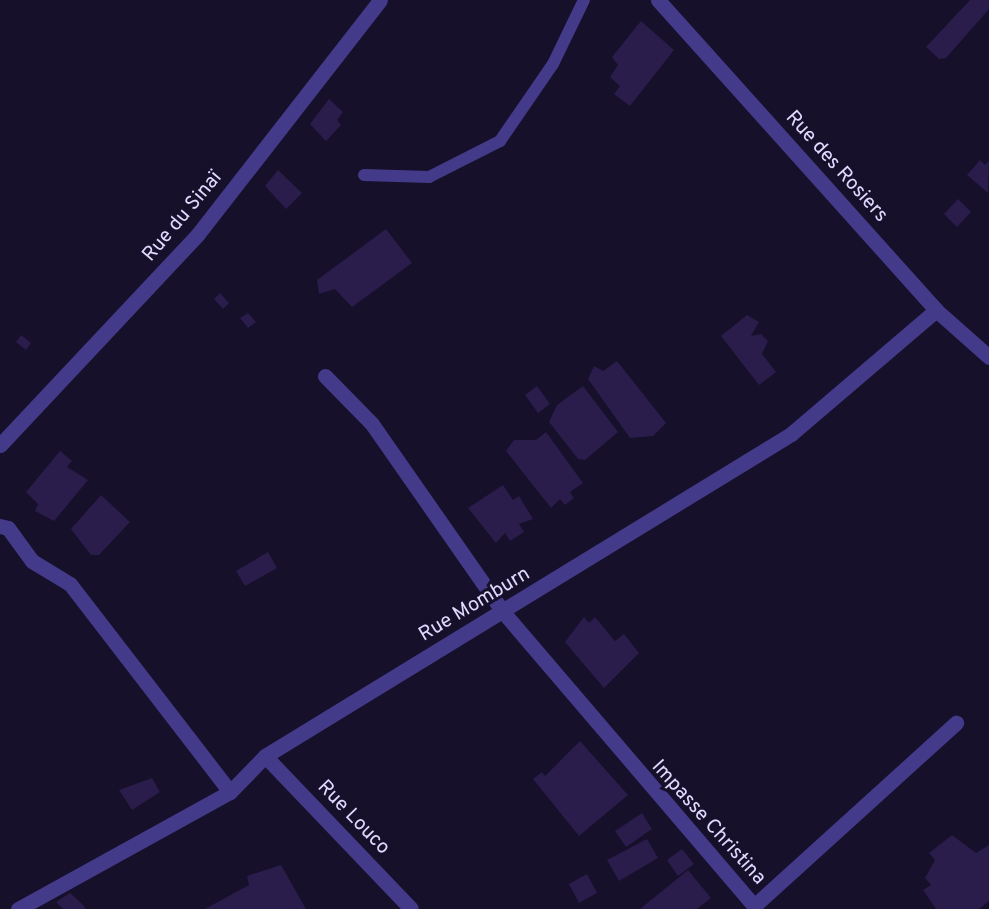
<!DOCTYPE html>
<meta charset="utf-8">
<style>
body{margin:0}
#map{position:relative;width:989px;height:909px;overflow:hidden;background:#17102a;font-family:Overpass,sans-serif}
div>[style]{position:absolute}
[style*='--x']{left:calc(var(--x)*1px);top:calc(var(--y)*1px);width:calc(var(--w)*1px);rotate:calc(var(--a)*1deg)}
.building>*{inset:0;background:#2a1c4b}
.lane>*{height:12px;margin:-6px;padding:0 6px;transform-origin:6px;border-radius:6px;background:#443a8a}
.street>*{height:15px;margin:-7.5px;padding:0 7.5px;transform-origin:7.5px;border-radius:7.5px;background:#443a8a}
span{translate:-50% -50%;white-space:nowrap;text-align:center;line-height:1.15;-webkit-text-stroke:6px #17102a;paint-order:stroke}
.street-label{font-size:20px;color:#e1d9ff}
</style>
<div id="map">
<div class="building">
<div style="clip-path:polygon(970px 0,989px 0,989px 9px,946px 58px,939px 59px,926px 47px)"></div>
<div style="clip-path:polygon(641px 21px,674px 50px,630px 106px,614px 94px,620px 86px,610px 77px,618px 65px,612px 57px)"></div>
<div style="clip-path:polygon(329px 99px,343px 112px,337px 120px,341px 125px,326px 141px,310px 124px)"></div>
<div style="clip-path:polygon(980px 160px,985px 165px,989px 161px,988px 193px,967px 175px)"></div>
<div style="clip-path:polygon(278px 170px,302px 193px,286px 209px,265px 186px)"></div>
<div style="clip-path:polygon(958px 199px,971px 212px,957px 227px,944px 214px)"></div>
<div style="clip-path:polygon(386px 229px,412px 263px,352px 307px,335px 289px,319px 294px,317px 280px)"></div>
<div style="clip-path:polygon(220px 293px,229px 303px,223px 309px,214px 299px)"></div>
<div style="clip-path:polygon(248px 313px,256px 322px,248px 328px,240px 318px)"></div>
<div style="clip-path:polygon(747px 315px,759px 322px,751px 336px,761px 334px,768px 341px,762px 354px,776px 372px,759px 385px,721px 336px)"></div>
<div style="clip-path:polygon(21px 335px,31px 343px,26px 350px,16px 342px)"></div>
<div style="clip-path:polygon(617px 361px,666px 423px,653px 436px,630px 438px,588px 379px,594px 366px,603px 371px)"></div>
<div style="clip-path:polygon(537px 386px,550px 404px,538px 413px,525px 395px)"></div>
<div style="clip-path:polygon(583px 386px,618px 432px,585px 460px,578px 459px,549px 422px,557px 405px)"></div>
<div style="clip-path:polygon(546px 432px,583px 483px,570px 492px,574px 498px,565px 505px,560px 499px,551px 508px,506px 451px,514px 440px,536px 440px)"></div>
<div style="clip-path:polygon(60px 451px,72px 461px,67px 467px,88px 480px,54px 521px,35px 511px,38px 504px,26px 492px)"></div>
<div style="clip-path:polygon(503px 485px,513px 500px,519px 496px,533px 519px,519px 524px,524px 532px,510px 541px,505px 533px,496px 543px,468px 508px)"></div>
<div style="clip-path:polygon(101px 495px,130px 522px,99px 555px,91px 555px,71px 529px)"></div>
<div style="clip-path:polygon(268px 552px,277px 568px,245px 586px,236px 571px)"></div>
<div style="clip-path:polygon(584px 617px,589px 623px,595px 617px,615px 641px,624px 634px,639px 653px,604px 688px,565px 642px)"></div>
<div style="clip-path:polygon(580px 741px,628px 795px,579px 836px,533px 779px,542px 772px,545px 776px)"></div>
<div style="clip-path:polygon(152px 778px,160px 792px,132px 810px,119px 790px)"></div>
<div style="clip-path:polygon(642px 813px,652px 829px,626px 847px,615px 831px)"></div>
<div style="clip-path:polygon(952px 835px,976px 853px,989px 845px,989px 901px,979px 909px,936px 909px,923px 890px,931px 885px,925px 878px,935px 860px,929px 853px)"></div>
<div style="clip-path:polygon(647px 839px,658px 858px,619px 881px,607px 860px)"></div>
<div style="clip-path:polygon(682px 849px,694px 864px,678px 876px,667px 860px)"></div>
<div style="clip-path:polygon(281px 865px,306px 909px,205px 909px,249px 885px,247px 876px)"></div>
<div style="clip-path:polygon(688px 870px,711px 898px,697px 909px,640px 909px)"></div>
<div style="clip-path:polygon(587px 874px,597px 893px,579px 903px,569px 884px)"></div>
<div style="clip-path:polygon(70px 893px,82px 904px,86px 909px,63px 909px,56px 902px)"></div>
</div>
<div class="lane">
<div style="--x:364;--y:175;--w:65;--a:1.8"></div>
<div style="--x:429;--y:177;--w:80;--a:-26.9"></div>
<div style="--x:500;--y:141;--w:93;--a:-55.5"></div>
<div style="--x:553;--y:64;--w:71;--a:-64.2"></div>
</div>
<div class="street">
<div style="--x:658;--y:0;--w:416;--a:48.1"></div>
<div style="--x:936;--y:310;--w:71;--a:41.6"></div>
<div style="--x:325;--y:376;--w:67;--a:45.6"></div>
<div style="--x:372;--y:424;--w:231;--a:55.1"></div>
<div style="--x:504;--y:613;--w:385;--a:49.5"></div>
<div style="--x:754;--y:906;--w:273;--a:-42.2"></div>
<div style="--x:0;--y:445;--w:289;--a:-46.8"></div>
<div style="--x:198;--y:234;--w:296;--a:-52.1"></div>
<div style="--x:0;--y:526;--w:8;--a:14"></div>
<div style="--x:8;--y:528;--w:41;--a:54"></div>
<div style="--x:32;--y:561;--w:44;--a:31.2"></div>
<div style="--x:70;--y:584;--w:262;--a:52.4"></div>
<div style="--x:265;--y:756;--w:211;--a:46.3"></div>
<div style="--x:18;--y:909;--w:242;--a:-28.9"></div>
<div style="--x:230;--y:792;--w:50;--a:-45.8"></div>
<div style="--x:265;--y:756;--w:617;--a:-31.47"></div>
<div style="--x:791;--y:434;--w:191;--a:-40.5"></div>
</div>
<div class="street-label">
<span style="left:836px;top:167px;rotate:48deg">Rue des Rosiers</span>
<span style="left:183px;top:217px;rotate:-50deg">Rue du Sinaï</span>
<span style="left:475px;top:605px;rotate:-31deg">Rue Momburn</span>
<span style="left:353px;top:818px;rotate:46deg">Rue Louco</span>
<span style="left:708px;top:823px;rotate:48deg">Impasse Christina</span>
</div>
</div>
